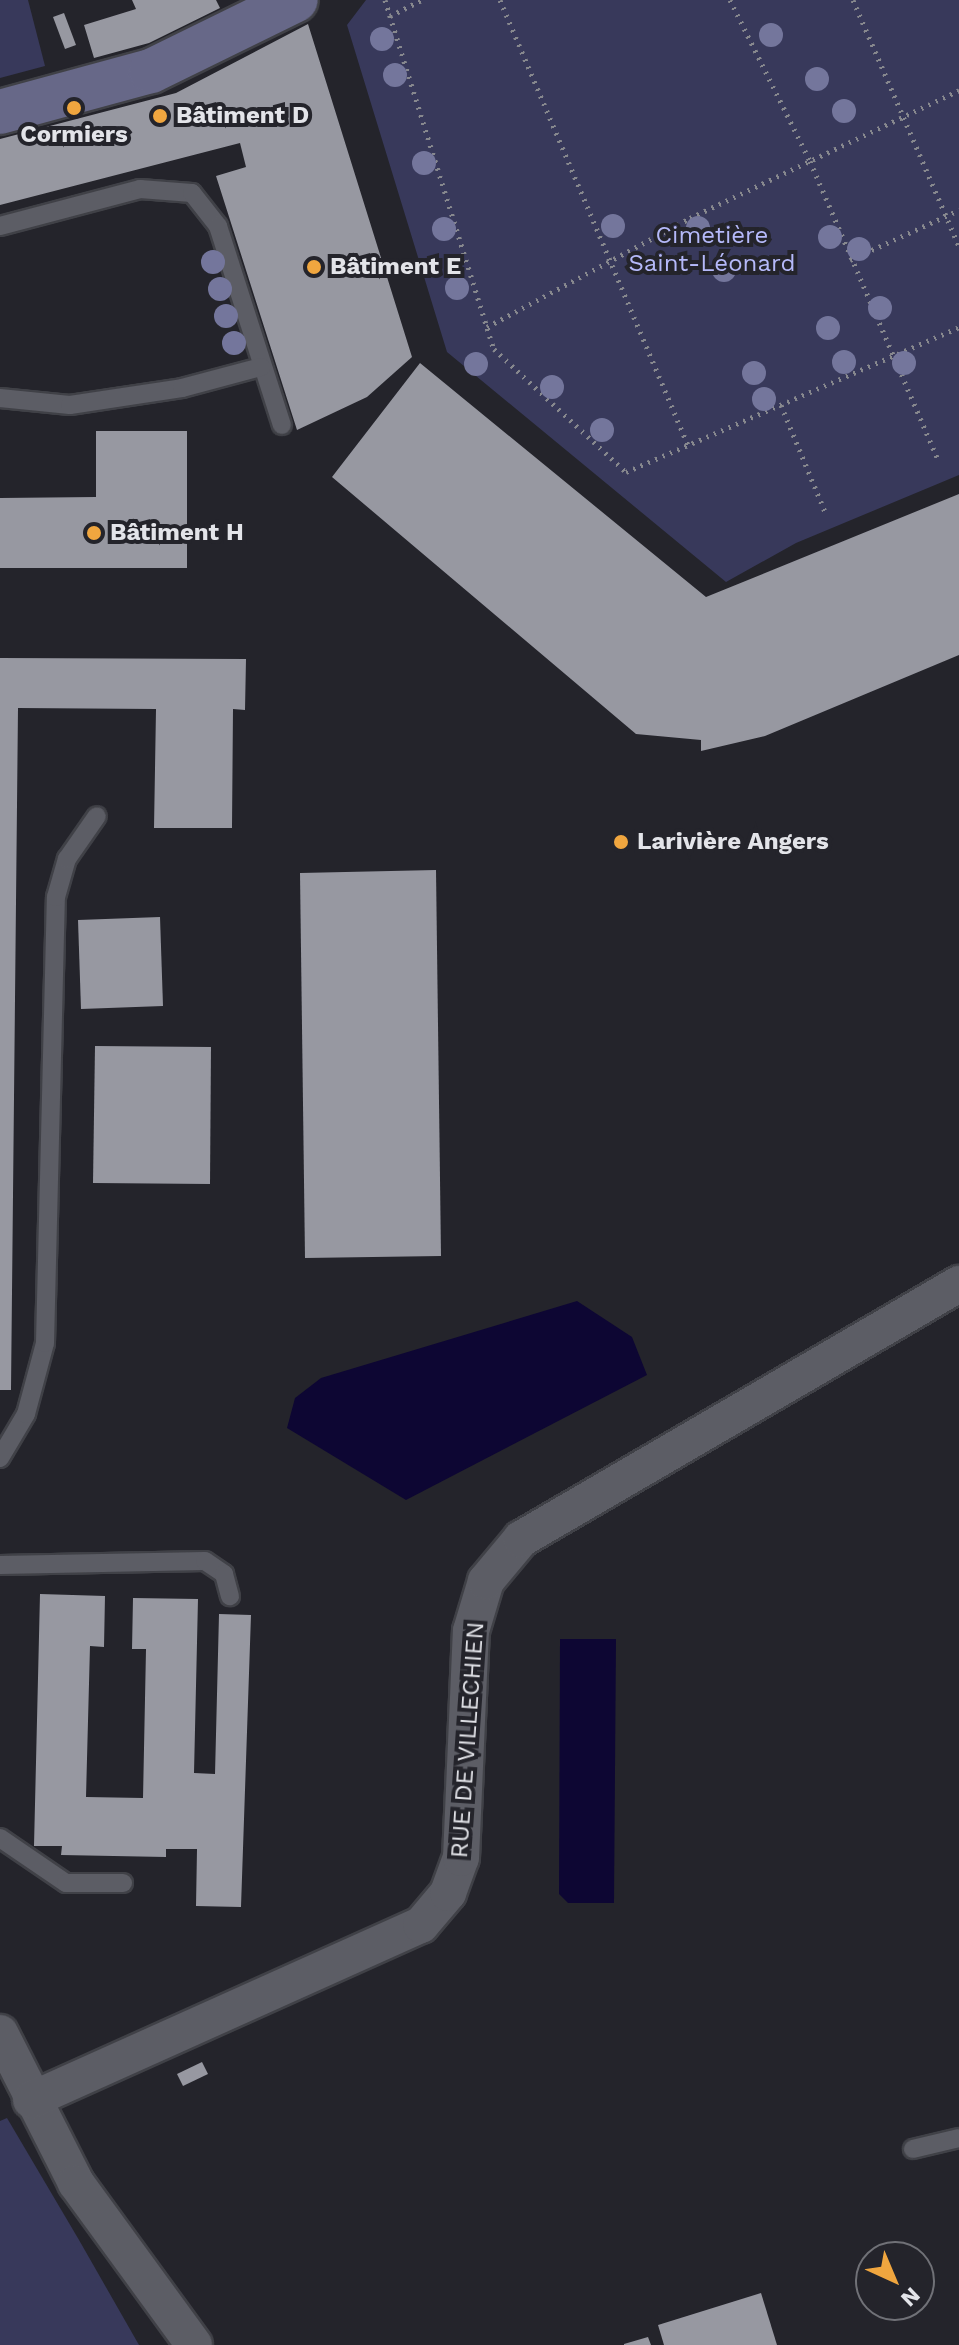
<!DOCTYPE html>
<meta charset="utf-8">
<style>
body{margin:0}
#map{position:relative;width:959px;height:2345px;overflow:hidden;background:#24242b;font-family:"Work Sans",sans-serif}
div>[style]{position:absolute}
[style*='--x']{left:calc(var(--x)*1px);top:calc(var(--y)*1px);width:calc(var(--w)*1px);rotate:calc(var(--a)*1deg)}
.green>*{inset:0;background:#38395b}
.water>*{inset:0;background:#0d0633}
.building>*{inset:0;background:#9798a1}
.path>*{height:5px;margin-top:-2.5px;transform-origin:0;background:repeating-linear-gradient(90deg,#87888e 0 2px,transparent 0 8px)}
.roads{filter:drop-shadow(2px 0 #404147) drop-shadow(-2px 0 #404147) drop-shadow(0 2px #404147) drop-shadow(0 -2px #404147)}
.lane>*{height:18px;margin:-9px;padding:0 9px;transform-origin:9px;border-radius:9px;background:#5c5d65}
.street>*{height:36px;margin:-18px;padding:0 18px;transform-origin:18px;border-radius:18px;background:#5c5d65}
.secondary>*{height:44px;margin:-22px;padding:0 22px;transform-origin:22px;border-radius:22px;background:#676888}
.trees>*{width:24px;height:24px;margin:-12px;border-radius:50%;background:#74769c}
.dots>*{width:22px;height:22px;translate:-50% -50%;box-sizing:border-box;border:4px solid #24242b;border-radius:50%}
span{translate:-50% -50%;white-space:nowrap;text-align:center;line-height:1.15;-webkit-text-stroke:8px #24242b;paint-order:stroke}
.poi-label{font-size:24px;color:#e3e4e9;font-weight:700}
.left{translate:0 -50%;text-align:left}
.park-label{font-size:24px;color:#b5b9f9}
.street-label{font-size:24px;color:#e3e4e9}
.north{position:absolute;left:855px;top:2241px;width:80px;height:80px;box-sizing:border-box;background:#24242b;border:2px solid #707177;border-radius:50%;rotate:136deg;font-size:22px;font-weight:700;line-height:32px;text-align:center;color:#e3e4e9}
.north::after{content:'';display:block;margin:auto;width:28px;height:36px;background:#f0a63f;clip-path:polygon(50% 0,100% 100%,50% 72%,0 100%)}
</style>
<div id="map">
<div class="green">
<div style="clip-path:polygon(0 0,28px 0,45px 66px,0 78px)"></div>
<div style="clip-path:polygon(366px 0,959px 0,959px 475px,796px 543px,726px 582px,447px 352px,347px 25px)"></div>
<div style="clip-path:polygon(7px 2118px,79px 2240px,139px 2345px,0 2345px,0 2121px)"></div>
</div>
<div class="water">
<div style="clip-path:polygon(577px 1301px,632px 1337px,647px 1375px,406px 1500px,287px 1428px,295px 1398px,321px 1378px)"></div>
<div style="clip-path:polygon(560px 1639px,616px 1639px,614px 1903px,568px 1903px,559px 1894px)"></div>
</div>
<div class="building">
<div style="clip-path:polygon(132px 0,216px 0,220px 8px,149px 43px,94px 58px,84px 25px,136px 9px)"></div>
<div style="clip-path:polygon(64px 13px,76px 45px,65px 49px,53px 17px)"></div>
<div style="clip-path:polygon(308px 24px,412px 357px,367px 397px,297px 430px,216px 176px,246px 167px,240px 143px,0 205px,0 139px,176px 93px)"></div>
<div style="clip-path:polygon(420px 363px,706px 597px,959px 494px,959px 655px,765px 736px,701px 751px,701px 740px,636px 734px,332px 477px)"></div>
<div style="clip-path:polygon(96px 431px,187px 431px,187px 568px,0 568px,0 498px,96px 497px)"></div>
<div style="clip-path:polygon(0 658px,246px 659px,245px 710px,233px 709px,232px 828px,154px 828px,156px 709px,18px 708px,11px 1390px,0 1390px)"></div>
<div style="clip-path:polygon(436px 870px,441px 1256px,305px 1258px,300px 873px)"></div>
<div style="clip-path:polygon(160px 917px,163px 1006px,81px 1009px,78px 920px)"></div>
<div style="clip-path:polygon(95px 1046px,211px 1047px,210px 1184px,93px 1183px)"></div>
<div style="clip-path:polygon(40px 1594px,105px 1596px,104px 1647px,90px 1646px,86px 1797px,143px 1798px,146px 1649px,132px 1649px,133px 1598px,198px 1599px,194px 1773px,215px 1774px,219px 1614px,251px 1615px,241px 1907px,196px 1906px,197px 1849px,166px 1849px,166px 1857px,61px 1855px,62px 1846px,34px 1846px)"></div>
<div style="clip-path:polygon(202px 2062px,208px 2074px,183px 2086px,177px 2074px)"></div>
<div style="clip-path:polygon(761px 2293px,777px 2345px,664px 2345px,658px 2325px)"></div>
<div style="clip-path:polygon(648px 2337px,651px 2345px,624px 2345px,624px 2344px)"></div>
</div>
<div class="path">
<div style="--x:385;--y:0;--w:366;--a:72.7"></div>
<div style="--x:494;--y:349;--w:180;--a:43"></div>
<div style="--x:626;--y:472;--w:363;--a:-23.5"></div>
<div style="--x:500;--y:0;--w:483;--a:67.1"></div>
<div style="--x:730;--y:0;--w:180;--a:63.6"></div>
<div style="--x:810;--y:161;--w:324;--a:66.8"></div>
<div style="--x:853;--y:0;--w:268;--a:66.7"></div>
<div style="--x:390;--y:16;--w:36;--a:-27"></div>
<div style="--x:850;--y:260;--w:120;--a:-24.6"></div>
<div style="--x:487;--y:327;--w:230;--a:-28.2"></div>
<div style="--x:690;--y:218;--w:298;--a:-25.4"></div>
<div style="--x:781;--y:405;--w:116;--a:67.6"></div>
</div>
<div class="roads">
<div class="lane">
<div style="--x:0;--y:226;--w:145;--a:-14.8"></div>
<div style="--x:140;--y:189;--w:52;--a:4.4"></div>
<div style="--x:192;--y:193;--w:42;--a:51.8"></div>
<div style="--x:218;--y:226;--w:209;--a:72.2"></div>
<div style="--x:0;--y:398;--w:70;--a:5.7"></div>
<div style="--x:70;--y:405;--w:113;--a:-8.6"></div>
<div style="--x:182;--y:388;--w:82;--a:-14.9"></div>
<div style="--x:0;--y:1458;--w:51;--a:-59.4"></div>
<div style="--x:26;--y:1414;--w:73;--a:-75"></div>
<div style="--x:45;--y:1343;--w:446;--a:-88.6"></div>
<div style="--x:56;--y:897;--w:40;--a:-74"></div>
<div style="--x:67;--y:859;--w:52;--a:-55.1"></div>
<div style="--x:0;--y:1565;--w:205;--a:-1.1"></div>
<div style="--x:205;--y:1561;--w:23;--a:34"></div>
<div style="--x:224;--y:1574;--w:23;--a:75"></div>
<div style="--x:0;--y:1838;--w:80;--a:34.3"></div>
<div style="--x:66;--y:1883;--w:57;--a:0"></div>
<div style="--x:913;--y:2149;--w:47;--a:-13.4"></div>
</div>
<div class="street">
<div style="--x:0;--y:2033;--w:168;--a:63.1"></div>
<div style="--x:76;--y:2183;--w:200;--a:53.9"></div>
<div style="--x:31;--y:2100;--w:427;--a:-24.2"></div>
<div style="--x:421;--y:1925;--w:42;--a:-49.8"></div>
<div style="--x:448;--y:1893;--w:37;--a:-70"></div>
<div style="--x:461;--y:1858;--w:227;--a:-87.5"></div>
<div style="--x:471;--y:1631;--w:52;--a:-73.3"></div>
<div style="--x:486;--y:1581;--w:55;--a:-50.2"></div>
<div style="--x:521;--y:1539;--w:507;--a:-30.21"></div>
</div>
<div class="secondary">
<div style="--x:0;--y:112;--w:156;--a:-15.2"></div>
<div style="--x:151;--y:71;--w:161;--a:-26.1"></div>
</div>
</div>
<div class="trees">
<div style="left:771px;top:35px"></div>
<div style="left:382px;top:39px"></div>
<div style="left:395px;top:75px"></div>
<div style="left:817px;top:79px"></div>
<div style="left:844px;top:111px"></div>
<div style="left:424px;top:163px"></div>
<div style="left:613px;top:226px"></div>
<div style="left:698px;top:228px"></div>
<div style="left:444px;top:229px"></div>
<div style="left:830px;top:237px"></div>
<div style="left:859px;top:249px"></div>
<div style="left:213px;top:262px"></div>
<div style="left:724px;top:270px"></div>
<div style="left:457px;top:288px"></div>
<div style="left:220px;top:289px"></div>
<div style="left:880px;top:308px"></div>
<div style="left:226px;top:316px"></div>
<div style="left:828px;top:328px"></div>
<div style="left:234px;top:343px"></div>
<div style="left:844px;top:362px"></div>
<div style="left:904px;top:363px"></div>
<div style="left:476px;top:364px"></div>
<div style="left:754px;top:373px"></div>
<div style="left:552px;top:387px"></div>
<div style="left:764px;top:399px"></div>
<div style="left:602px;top:430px"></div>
</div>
<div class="dots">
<div style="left:74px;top:108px;background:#f0a63f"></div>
<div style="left:160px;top:116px;background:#f0a63f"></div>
<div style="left:314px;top:267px;background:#f0a63f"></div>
<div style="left:94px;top:533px;background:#f0a63f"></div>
<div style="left:621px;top:842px;background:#f0a63f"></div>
</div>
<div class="poi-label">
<span class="left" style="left:176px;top:116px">Bâtiment D</span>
<span style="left:74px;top:135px">Cormiers</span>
<span class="left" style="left:330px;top:267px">Bâtiment E</span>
<span class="left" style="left:110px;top:533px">Bâtiment H</span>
<span class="left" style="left:637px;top:842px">Larivière Angers</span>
</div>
<div class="park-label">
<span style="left:712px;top:250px">Cimetière<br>Saint-Léonard</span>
</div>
<div class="street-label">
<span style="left:468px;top:1740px;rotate:-86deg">RUE DE VILLECHIEN</span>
</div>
<div class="north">N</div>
</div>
